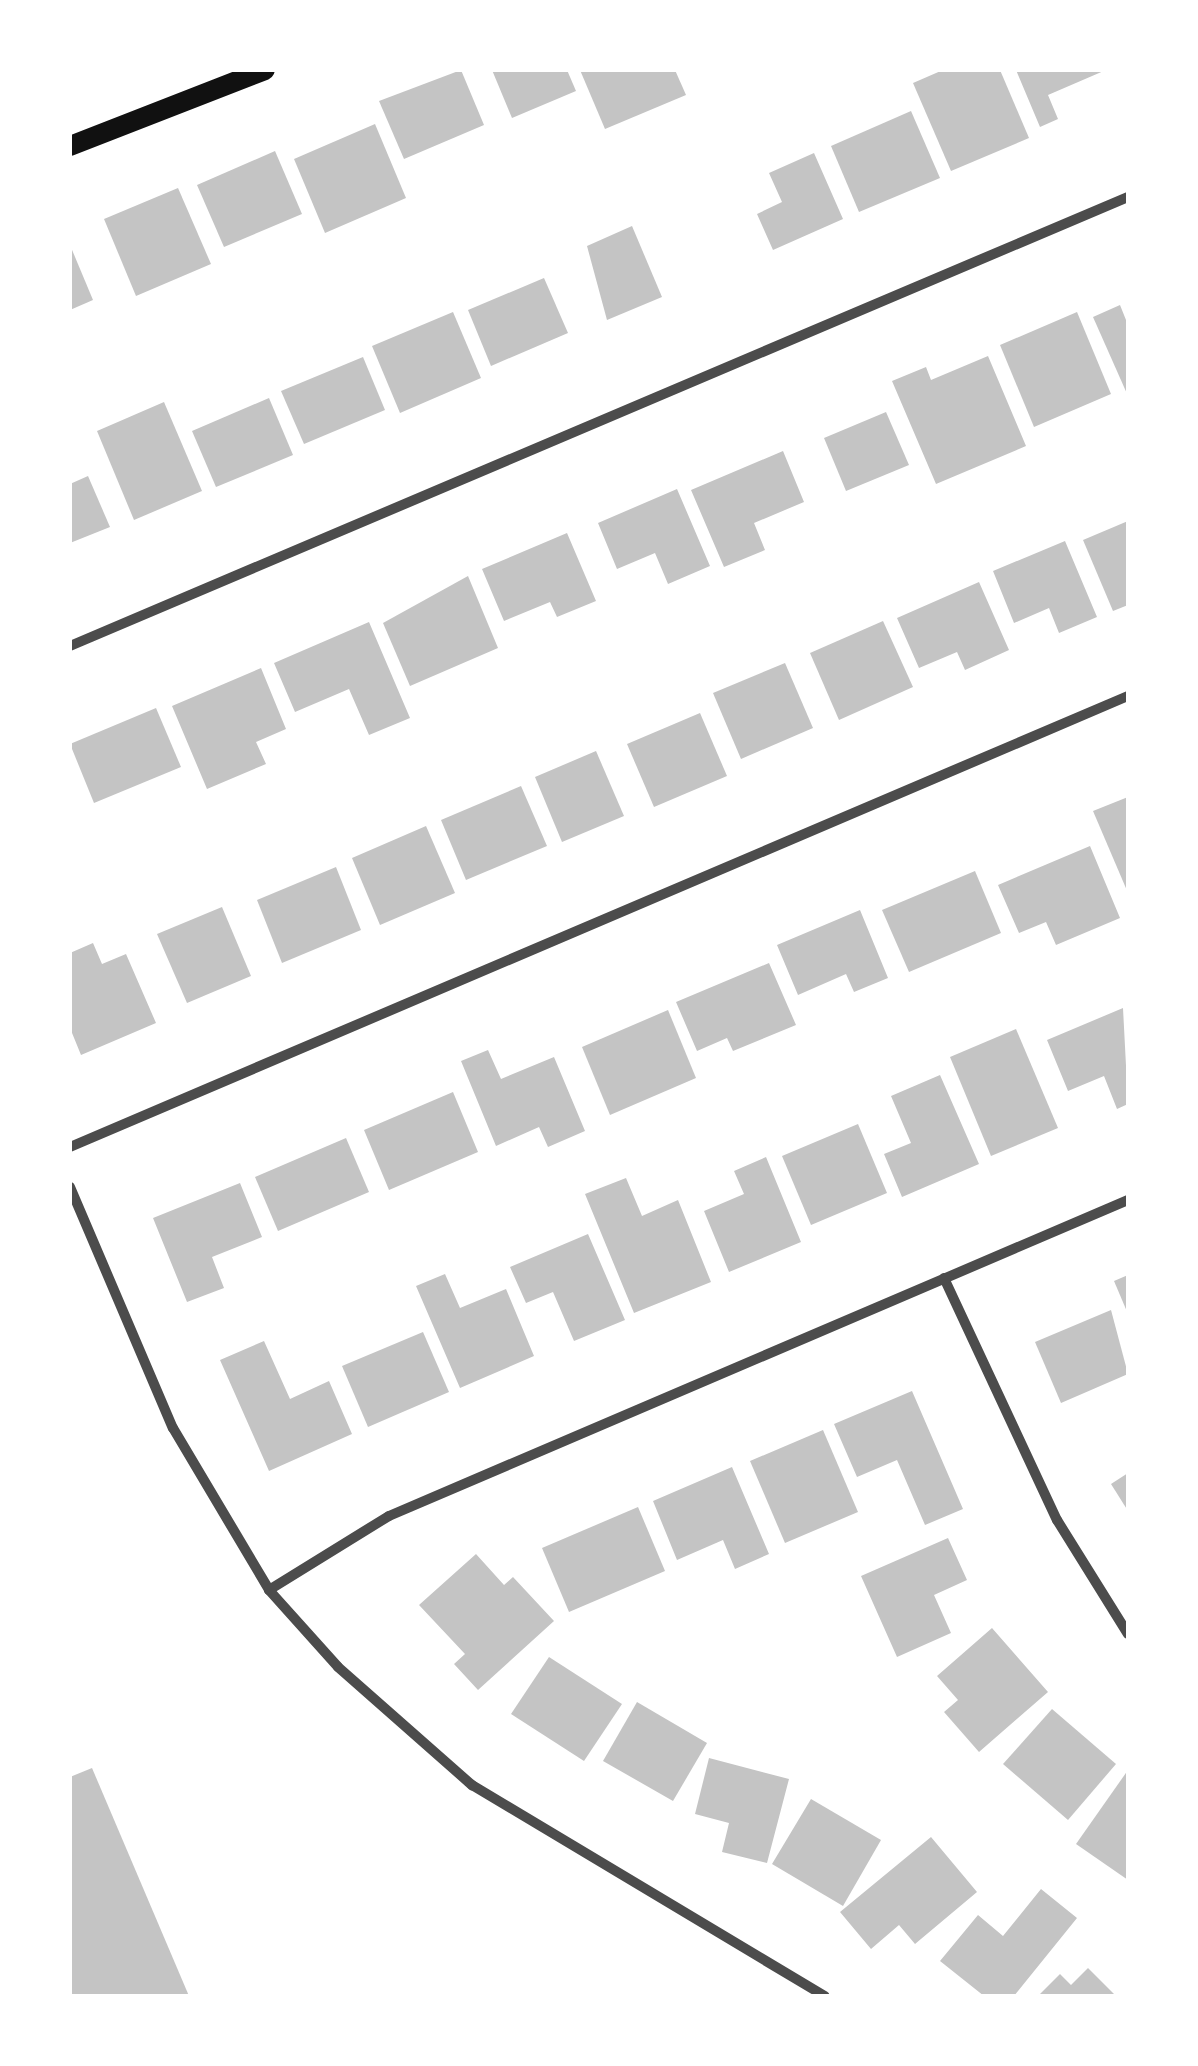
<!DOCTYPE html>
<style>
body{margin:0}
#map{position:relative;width:1198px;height:2066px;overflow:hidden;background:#fff;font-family:Barlow,sans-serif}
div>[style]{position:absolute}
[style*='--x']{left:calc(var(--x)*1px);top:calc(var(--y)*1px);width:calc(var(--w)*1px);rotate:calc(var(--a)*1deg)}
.building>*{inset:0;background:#c4c4c4}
.minor>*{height:10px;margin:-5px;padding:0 5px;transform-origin:5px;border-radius:5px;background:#4c4c4c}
.secondary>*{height:20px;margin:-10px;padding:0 10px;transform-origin:10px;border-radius:10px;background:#111}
span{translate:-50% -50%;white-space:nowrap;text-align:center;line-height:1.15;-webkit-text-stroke:9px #fff;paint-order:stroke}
.frame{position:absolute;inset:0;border:72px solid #fff;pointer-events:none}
</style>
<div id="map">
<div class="building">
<div style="clip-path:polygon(461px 70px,484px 125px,404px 159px,379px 101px)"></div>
<div style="clip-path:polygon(492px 70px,567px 70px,576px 91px,512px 118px)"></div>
<div style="clip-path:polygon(580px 70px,675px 70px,686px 95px,605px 129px)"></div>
<div style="clip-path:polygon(943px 70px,1000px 70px,1029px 138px,951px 171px,913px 83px)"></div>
<div style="clip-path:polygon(1016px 70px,1106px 70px,1048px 95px,1058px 119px,1040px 127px)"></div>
<div style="clip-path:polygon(911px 111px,940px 178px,859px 212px,831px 146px)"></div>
<div style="clip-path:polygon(375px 124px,406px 198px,325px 233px,294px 159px)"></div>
<div style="clip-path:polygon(275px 151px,302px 214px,224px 247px,197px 185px)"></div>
<div style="clip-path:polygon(814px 153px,843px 219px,773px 250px,757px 214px,782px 202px,769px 173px)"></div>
<div style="clip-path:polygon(178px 188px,211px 264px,136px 296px,104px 219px)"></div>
<div style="clip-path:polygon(632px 226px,662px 297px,607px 320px,587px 246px)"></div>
<div style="clip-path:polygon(70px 245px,93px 300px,70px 310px)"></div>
<div style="clip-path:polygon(544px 278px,568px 333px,491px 366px,468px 310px)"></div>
<div style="clip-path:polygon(1120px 305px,1128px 325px,1128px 396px,1093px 317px)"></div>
<div style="clip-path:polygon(453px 312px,481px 378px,400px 413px,372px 346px)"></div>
<div style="clip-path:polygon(1077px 312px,1111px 394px,1034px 427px,1000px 345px)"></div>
<div style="clip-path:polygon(988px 356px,1026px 446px,936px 484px,892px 381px,926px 367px,931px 380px)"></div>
<div style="clip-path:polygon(363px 357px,385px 410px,304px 444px,281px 391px)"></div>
<div style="clip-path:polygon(269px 398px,293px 455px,216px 487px,192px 431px)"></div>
<div style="clip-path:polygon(164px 402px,202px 491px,134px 520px,97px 431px)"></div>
<div style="clip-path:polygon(886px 412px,909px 465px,846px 491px,824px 438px)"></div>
<div style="clip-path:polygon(783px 451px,804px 502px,754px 523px,765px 550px,724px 567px,691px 490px)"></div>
<div style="clip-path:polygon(88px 476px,110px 527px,70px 543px,70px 484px)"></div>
<div style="clip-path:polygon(677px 489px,710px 566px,668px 584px,655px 553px,617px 569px,598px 523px)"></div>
<div style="clip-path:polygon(1128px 521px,1128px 605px,1113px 611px,1083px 540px)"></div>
<div style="clip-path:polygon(567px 533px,596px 601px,557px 617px,550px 602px,504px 621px,482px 569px)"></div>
<div style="clip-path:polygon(1065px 541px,1097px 617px,1059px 633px,1049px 608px,1014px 623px,993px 571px)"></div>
<div style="clip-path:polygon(468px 576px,498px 648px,410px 686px,383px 623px)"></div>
<div style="clip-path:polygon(979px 582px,1009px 650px,965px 670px,957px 652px,919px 668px,897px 618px)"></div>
<div style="clip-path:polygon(883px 621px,913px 687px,839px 720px,810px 653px)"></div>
<div style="clip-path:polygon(369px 622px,410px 718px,369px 735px,349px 689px,295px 712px,274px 663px)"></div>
<div style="clip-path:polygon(785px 663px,813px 728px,741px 759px,713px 693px)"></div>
<div style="clip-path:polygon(261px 668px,286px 729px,256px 742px,266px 764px,207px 789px,172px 706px)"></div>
<div style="clip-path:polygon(156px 708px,181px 767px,94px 803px,70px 744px)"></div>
<div style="clip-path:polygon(700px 713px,727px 776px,654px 807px,627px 744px)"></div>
<div style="clip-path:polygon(596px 751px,624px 816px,562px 842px,535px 777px)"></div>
<div style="clip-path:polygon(521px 786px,547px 846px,466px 880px,441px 820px)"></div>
<div style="clip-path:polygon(1128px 797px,1128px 893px,1093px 811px)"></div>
<div style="clip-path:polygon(426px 826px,455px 893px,380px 925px,352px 858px)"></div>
<div style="clip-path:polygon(1090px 846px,1120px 918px,1056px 945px,1046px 922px,1019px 933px,998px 885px)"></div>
<div style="clip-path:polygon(336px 867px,361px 930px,282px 963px,257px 900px)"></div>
<div style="clip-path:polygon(975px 871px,1001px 933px,909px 972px,882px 910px)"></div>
<div style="clip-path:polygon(222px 907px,251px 976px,187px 1003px,157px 934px)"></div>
<div style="clip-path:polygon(860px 910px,888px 978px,854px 992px,846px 974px,798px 995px,777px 945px)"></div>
<div style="clip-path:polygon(93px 943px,102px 964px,126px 954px,156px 1023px,81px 1055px,70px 1028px,70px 953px)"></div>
<div style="clip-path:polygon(769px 963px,796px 1025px,733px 1051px,727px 1038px,697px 1051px,676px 1002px)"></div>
<div style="clip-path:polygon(1123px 1008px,1128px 1104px,1117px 1109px,1104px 1076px,1068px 1091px,1047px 1040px)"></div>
<div style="clip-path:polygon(668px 1010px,696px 1078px,610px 1115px,582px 1047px)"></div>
<div style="clip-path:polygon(1016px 1029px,1058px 1128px,991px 1156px,950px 1057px)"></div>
<div style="clip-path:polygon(488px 1050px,501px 1079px,554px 1057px,585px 1131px,548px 1147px,539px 1127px,496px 1146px,461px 1061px)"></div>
<div style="clip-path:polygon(940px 1075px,979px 1164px,902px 1197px,884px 1154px,911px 1143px,891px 1096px)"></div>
<div style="clip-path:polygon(453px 1092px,478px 1152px,389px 1190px,364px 1130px)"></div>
<div style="clip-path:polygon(858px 1124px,887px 1193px,811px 1225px,782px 1156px)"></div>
<div style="clip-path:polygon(346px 1138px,369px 1192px,278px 1231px,255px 1177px)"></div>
<div style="clip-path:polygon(766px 1157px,801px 1242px,729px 1272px,704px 1211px,744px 1194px,734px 1171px)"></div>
<div style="clip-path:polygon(626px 1178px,642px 1216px,678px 1200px,711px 1282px,634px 1313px,585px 1194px)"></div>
<div style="clip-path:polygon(240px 1183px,262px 1237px,212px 1257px,224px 1288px,187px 1302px,153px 1218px)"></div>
<div style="clip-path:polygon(588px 1234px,625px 1320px,574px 1341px,553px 1292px,526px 1303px,510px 1267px)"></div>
<div style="clip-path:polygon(445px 1274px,460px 1308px,506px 1289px,534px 1356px,460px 1388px,416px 1286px)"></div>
<div style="clip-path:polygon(1128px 1275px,1128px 1314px,1114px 1281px)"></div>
<div style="clip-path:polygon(1111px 1310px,1128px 1374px,1061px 1403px,1035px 1342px)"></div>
<div style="clip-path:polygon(423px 1332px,449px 1392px,368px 1427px,342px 1366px)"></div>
<div style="clip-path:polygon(264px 1341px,290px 1399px,329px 1381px,352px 1434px,269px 1471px,220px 1360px)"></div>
<div style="clip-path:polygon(912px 1391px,963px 1509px,925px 1525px,897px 1460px,857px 1477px,834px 1424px)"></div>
<div style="clip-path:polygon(823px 1430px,858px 1512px,785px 1543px,750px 1461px)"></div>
<div style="clip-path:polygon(732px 1467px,769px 1554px,735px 1569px,723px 1540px,677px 1560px,653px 1501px)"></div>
<div style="clip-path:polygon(1128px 1473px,1128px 1511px,1111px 1484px)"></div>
<div style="clip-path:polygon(638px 1507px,665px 1571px,569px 1612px,542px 1548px)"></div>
<div style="clip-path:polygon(948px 1538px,967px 1580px,934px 1595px,951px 1633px,897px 1657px,861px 1576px)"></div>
<div style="clip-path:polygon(476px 1554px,504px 1585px,513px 1577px,554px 1621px,478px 1690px,454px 1664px,465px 1654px,419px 1605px)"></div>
<div style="clip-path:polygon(992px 1628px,1048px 1692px,979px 1752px,944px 1712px,958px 1700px,937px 1676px)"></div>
<div style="clip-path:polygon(549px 1657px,622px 1704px,584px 1761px,511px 1714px)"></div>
<div style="clip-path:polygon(637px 1702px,707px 1743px,673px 1801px,603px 1761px)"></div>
<div style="clip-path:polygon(1052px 1709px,1116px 1764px,1068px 1820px,1003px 1764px)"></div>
<div style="clip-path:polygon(709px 1758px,789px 1779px,767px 1863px,722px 1852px,729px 1823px,695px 1814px)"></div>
<div style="clip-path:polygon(92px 1768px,189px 1996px,70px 1996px,70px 1777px)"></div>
<div style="clip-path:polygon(1128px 1770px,1128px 1880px,1076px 1844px)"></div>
<div style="clip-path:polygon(811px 1799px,881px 1840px,843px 1906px,772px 1864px)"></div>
<div style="clip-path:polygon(931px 1837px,977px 1892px,915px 1944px,899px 1925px,871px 1949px,840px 1912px)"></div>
<div style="clip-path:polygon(1041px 1889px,1077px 1918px,1014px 1996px,984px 1996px,940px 1961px,978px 1915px,1003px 1936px)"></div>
<div style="clip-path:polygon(1088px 1968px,1116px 1996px,1038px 1996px,1060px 1974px,1071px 1985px)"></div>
</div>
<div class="minor">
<div style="--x:70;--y:646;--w:1149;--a:-23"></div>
<div style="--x:70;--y:1147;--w:1150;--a:-23.09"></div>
<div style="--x:70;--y:1187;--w:262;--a:66.9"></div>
<div style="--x:173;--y:1428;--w:188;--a:59.3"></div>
<div style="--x:269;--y:1590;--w:103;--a:48.1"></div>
<div style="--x:338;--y:1667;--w:179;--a:41.4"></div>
<div style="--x:472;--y:1785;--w:411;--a:30.9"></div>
<div style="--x:944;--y:1278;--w:267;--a:65"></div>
<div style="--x:1057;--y:1520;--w:134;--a:58.1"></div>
<div style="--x:269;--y:1590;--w:141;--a:-31.7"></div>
<div style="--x:389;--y:1516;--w:804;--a:-23.15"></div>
</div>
<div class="secondary">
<div style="--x:70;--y:146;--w:209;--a:-21.3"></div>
</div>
<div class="frame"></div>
</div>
